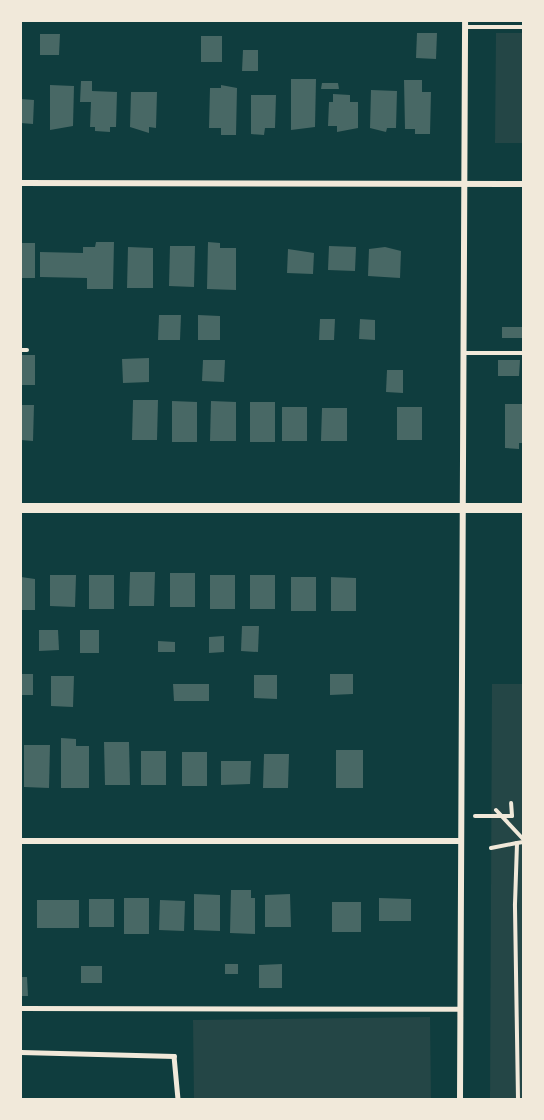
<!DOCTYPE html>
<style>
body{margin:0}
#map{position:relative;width:544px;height:1120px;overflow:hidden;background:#0f3d3e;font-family:Ubuntu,sans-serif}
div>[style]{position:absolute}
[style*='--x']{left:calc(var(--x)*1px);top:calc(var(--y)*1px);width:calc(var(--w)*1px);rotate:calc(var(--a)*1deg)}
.green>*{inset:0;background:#244646}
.building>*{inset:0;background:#486865}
.path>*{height:4px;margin:-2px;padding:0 2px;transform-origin:2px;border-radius:2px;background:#f1e9da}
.service>*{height:4.5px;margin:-2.25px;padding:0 2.25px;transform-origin:2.25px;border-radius:2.25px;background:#f1e9da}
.minor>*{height:6px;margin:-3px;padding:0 3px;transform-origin:3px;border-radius:3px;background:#f1e9da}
.tertiary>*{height:10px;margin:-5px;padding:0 5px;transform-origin:5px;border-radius:5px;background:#f1e9da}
span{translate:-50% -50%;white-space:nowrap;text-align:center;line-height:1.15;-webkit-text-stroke:6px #f1e9da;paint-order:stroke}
.frame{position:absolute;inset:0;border:22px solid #f1e9da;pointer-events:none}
</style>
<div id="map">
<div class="green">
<div style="clip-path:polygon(496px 33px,523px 33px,523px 143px,495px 143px)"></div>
<div style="clip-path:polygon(492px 684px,523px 684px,523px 1099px,490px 1099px)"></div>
<div style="clip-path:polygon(430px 1017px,431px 1099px,194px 1099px,193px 1020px)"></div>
</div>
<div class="building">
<div style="clip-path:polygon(417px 33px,437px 33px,436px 59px,416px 58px)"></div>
<div style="clip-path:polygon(40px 34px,60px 34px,59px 55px,40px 55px)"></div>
<div style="clip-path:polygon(201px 36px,222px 36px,222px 62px,201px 62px)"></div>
<div style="clip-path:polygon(243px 50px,258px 50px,258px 71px,242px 71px)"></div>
<div style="clip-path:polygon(291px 79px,316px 79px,315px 127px,291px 130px)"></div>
<div style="clip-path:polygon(404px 80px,422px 80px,422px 92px,431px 92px,430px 134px,415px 134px,415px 129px,405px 129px)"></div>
<div style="clip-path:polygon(81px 81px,92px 81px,92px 91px,117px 92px,116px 127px,110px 127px,110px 132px,95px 131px,95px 127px,90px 127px,91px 102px,80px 102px)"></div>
<div style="clip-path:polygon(322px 83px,338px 83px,339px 89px,321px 89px)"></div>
<div style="clip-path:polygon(50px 85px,74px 86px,73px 126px,50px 130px)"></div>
<div style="clip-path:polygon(221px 85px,237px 88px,236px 135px,221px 135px,221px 128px,209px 128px,210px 88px,221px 88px)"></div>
<div style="clip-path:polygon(371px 90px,397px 91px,396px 128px,387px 128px,386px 132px,370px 128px)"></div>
<div style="clip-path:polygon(131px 92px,157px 92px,156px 128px,149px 127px,149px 133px,130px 127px)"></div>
<div style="clip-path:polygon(333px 94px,350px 95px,350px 102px,358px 102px,358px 128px,337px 132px,337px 126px,328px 126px,329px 102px,333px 102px)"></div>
<div style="clip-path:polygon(251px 95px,276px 95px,275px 128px,265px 128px,264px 135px,251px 134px)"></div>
<div style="clip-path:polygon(21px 99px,34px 100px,33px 124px,21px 123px)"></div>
<div style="clip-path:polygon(96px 242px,114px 242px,113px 289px,87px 289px,87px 278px,40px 277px,40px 252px,83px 253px,83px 247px,95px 247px)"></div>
<div style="clip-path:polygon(208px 242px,220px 243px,220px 248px,236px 248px,236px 290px,207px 289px)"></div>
<div style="clip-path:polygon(21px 243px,35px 243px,35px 278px,21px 278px)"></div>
<div style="clip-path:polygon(170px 246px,195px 246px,194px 287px,169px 286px)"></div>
<div style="clip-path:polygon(329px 246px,356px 247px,355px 271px,328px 270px)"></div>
<div style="clip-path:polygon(128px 247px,153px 248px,153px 288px,127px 288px)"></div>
<div style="clip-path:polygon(385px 247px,401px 251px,400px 278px,368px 276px,369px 249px)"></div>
<div style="clip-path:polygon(288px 249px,314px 253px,313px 274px,287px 273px)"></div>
<div style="clip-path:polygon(159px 315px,181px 315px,180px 340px,158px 340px)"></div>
<div style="clip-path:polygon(198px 315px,220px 316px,220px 340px,198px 340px)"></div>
<div style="clip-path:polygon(320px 319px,335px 319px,334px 340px,319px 340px)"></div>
<div style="clip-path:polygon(360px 319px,375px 320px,375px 340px,359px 339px)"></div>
<div style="clip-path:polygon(502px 327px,523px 327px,523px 338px,502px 338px)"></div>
<div style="clip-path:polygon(21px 355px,35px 355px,35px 385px,21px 385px)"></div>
<div style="clip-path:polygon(149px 358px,149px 382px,123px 383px,122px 359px)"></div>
<div style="clip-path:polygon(203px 360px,225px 360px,224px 382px,202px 381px)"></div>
<div style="clip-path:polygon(498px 360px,520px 360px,519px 376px,498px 376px)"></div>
<div style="clip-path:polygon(387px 370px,403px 370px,403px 393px,386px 392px)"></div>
<div style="clip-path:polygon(133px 400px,158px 400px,157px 440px,132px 440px)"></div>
<div style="clip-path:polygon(172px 401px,197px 402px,197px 442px,172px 442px)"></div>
<div style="clip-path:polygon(211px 401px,236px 402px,236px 441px,210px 441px)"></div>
<div style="clip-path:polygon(250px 402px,275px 402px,275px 442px,250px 442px)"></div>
<div style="clip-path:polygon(505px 404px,523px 404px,523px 443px,519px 443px,519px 449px,505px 448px)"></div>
<div style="clip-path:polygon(21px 405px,34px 405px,33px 441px,21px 440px)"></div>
<div style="clip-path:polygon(282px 407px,307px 407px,307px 441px,282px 441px)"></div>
<div style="clip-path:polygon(397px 407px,422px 407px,422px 440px,397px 440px)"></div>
<div style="clip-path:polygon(322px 408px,347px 408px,347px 441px,321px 441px)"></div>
<div style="clip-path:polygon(130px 572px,155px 572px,154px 606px,129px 606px)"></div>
<div style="clip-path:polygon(170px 573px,195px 573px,195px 607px,170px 607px)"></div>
<div style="clip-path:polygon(50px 575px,76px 575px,75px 607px,50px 606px)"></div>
<div style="clip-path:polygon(89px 575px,114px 575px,114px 609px,89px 609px)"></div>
<div style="clip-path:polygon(210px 575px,235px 575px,235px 609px,210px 609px)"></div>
<div style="clip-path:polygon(250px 575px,275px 575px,275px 609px,250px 609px)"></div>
<div style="clip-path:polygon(21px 577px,35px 579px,35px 610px,21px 610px)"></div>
<div style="clip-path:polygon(291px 577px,316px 577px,316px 611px,291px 611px)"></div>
<div style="clip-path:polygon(331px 577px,356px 578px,356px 611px,331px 611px)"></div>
<div style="clip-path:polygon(242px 626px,259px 626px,258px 652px,241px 651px)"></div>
<div style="clip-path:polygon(39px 630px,58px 630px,59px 650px,39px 651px)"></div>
<div style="clip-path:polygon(80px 630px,99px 630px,99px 653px,80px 653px)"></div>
<div style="clip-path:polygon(224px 636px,224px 652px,209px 653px,209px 637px)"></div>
<div style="clip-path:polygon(158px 641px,175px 642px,175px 652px,158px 652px)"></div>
<div style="clip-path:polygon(21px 674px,33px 674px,33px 695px,21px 695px)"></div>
<div style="clip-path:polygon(330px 674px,353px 674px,353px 694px,330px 695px)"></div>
<div style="clip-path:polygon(254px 675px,277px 675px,277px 699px,254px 698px)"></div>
<div style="clip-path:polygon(51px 676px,74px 676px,73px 707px,51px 706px)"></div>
<div style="clip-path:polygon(173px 684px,209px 684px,209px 701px,174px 701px)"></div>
<div style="clip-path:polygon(61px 738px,76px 739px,76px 746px,89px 746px,89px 788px,61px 788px)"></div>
<div style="clip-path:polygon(104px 742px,129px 742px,130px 785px,105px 785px)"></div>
<div style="clip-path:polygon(24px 745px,50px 745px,49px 788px,24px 787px)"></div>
<div style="clip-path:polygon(336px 750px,363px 750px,363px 788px,336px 788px)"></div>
<div style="clip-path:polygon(141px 751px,166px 751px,166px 785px,141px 785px)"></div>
<div style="clip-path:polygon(182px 752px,207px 752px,207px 786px,182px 786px)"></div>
<div style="clip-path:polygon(264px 754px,289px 754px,288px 788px,263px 788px)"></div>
<div style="clip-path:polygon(221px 761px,251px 761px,250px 784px,221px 785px)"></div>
<div style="clip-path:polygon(231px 890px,251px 890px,251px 898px,255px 898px,255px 934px,230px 933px)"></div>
<div style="clip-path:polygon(194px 894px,220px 895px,220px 931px,194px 930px)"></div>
<div style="clip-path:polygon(290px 894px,291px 927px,265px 927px,265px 895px)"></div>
<div style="clip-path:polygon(124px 898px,149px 898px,149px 934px,124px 934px)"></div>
<div style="clip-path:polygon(379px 898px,411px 899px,411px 921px,379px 921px)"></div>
<div style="clip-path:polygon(89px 899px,114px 899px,114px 927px,89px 927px)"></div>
<div style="clip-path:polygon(37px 900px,79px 900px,79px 928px,37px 928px)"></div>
<div style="clip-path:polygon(160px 900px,185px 901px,184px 931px,159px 930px)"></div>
<div style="clip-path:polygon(332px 902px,361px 902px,361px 932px,332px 932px)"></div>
<div style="clip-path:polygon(225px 964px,238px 964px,238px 974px,225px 974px)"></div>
<div style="clip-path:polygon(282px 964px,282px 988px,259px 988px,259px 965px)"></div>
<div style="clip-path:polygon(81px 966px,102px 966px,102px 983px,81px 983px)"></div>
<div style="clip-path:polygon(21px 977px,27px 977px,28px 996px,21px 996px)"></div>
</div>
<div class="path">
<div style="--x:496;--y:810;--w:40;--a:47"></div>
<div style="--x:475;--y:816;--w:37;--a:0"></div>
<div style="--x:512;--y:816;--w:13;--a:-94"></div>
<div style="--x:491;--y:848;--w:26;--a:-11"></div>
<div style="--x:518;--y:1099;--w:195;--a:-90.9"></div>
<div style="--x:515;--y:904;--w:61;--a:-88.1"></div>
<div style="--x:517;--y:843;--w:6;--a:-9"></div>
</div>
<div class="service">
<div style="--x:465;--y:27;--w:58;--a:0"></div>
<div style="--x:21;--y:350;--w:6;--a:0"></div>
<div style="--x:464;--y:353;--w:59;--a:0"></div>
<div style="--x:21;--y:1008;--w:439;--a:0.1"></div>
<div style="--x:21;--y:1052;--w:153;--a:1.5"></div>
<div style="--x:174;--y:1056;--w:43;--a:84.7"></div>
</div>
<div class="minor">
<div style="--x:21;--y:183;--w:502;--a:0.11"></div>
<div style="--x:21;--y:841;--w:438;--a:0"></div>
<div style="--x:460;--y:1099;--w:1078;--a:-89.73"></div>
</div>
<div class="tertiary">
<div style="--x:21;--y:508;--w:502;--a:0"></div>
</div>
<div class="frame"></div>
</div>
